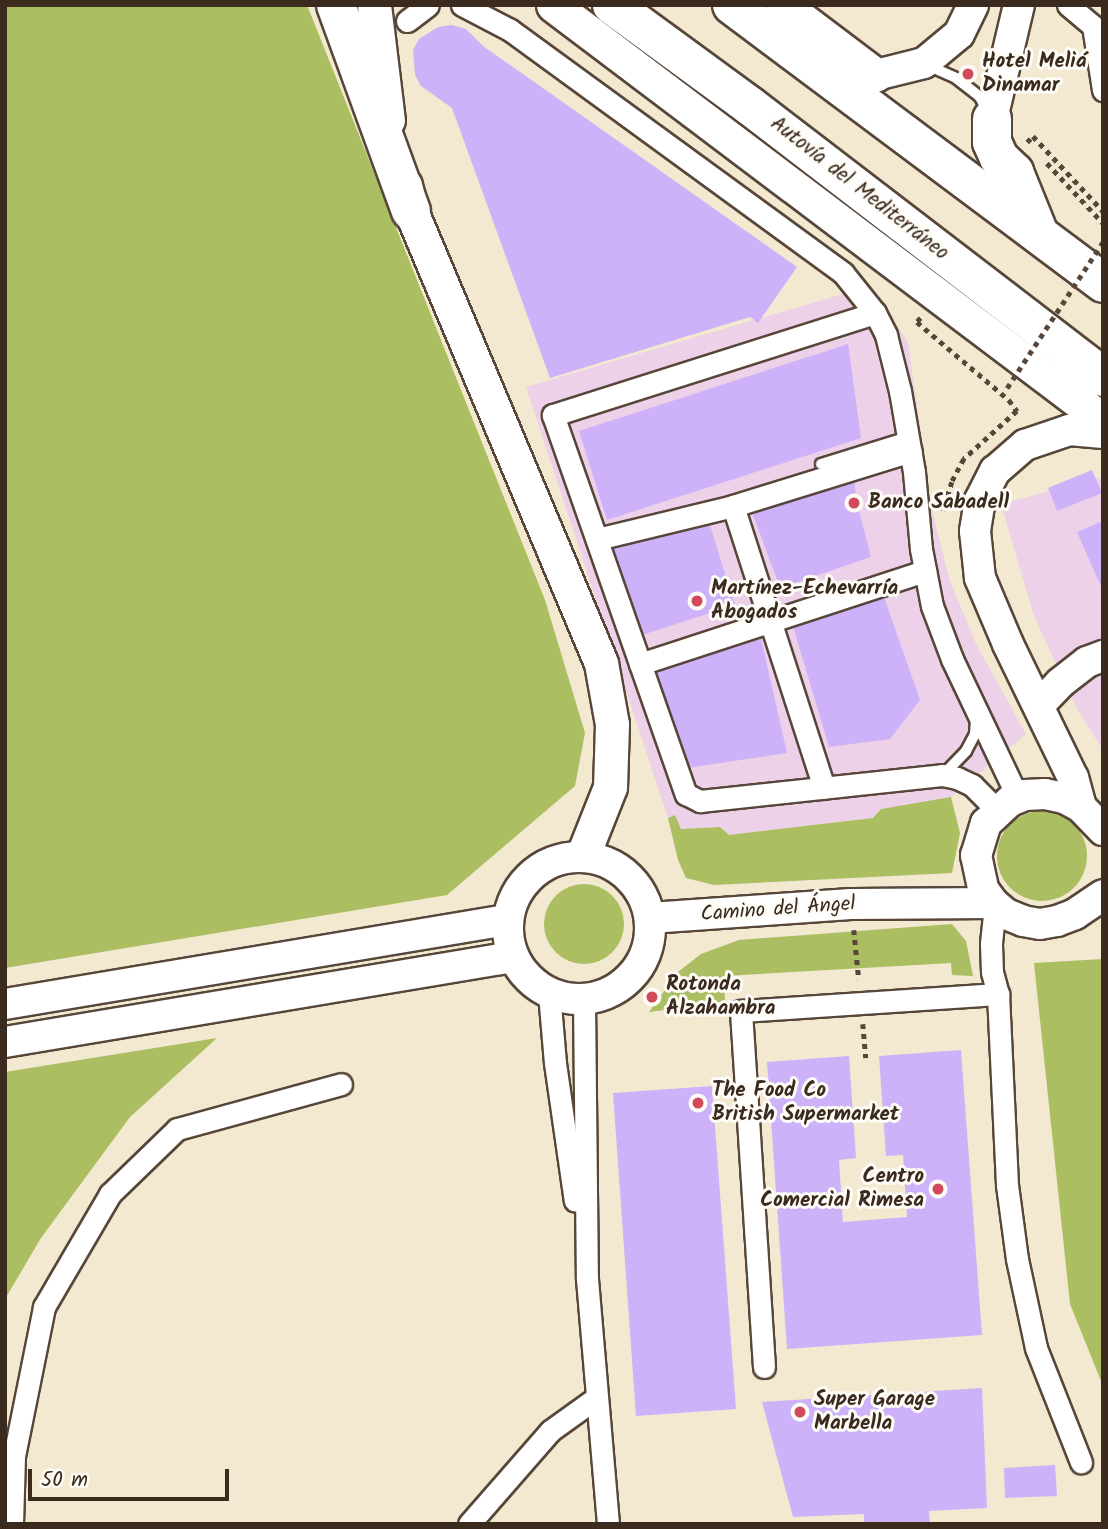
<!DOCTYPE html>
<meta charset="utf-8">
<style>
body{margin:0}
#map{position:relative;width:1108px;height:1529px;overflow:hidden;background:#f3e8d0;font-family:Kalam,sans-serif}
div>[style]{position:absolute}
[style*='--x']{left:calc(var(--x)*1px);top:calc(var(--y)*1px);width:calc(var(--w)*1px);rotate:calc(var(--a)*1deg)}
.built>*{inset:0;background:#edd1e9}
.green>*{inset:0;background:#abbe62}
.round{border-radius:50%}
.building>*{inset:0;background:#cdb2f9}
.path>*{height:4.5px;margin-top:-2.25px;transform-origin:0;background:repeating-linear-gradient(90deg,#574639 0 5px,transparent 0 10px)}
.roads{filter:drop-shadow(2px 0 #574639) drop-shadow(-2px 0 #574639) drop-shadow(0 2px #574639) drop-shadow(0 -2px #574639)}
.lane>*{height:10px;margin:-5px;padding:0 5px;transform-origin:5px;border-radius:5px;background:#fff}
.street>*{height:21px;margin:-10.5px;padding:0 10.5px;transform-origin:10.5px;border-radius:10.5px;background:#fff}
.secondary>*{height:30px;margin:-15px;padding:0 15px;transform-origin:15px;border-radius:15px;background:#fff}
.secondary>.ring{margin:-15px;padding:0;box-sizing:content-box;background:none;border:30px solid #fff;border-radius:50%}
.primary>*{height:33px;margin:-16.5px;padding:0 16.5px;transform-origin:16.5px;border-radius:16.5px;background:#fff}
.highway>*{height:38px;margin:-19px;padding:0 19px;transform-origin:19px;border-radius:19px;background:#fff}
.path-bridge>*{height:4.5px;margin-top:-2.25px;transform-origin:0;background:repeating-linear-gradient(90deg,#574639 0 5px,transparent 0 10px)}
.dots>*{width:19px;height:19px;translate:-50% -50%;box-sizing:border-box;border:4px solid #fdfcf7;border-radius:50%}
span{translate:-50% -50%;white-space:nowrap;text-align:center;line-height:1.15;-webkit-text-stroke:6px #fdfcf7;paint-order:stroke}
.poi-label{font-size:21px;color:#3b2a1e;font-weight:700}
.left{translate:0 -50%;text-align:left}
.right{translate:-100% -50%;text-align:right}
.street-label{font-size:21px;color:#3b2a1e}
.frame{position:absolute;inset:0;border:7px solid #3b2a1e;pointer-events:none}
.scale{position:absolute;left:28px;top:1469px;width:201px;height:32px;box-sizing:border-box;border:4px solid #3b2a1e;border-top:0;padding-left:9px;font-size:21px;line-height:24px;white-space:nowrap;color:#3b2a1e;-webkit-text-stroke:5px #fdfcf7;paint-order:stroke}
</style>
<div id="map">
<div class="built">
<div style="clip-path:polygon(870px 286px,908px 342px,931px 505px,949px 578px,976px 644px,1026px 734px,951px 797px,881px 809px,874px 818px,728px 835px,720px 827px,681px 829px,675px 815px,668px 818px,526px 387px)"></div>
<div style="clip-path:polygon(1103px 477px,1103px 750px,1077px 709px,1034px 616px,1001px 504px)"></div>
</div>
<div class="green">
<div style="clip-path:polygon(5px 5px,307px 5px,545px 600px,585px 733px,575px 786px,447px 895px,5px 968px)"></div>
<div style="clip-path:polygon(951px 797px,960px 833px,952px 873px,714px 885px,686px 878px,678px 860px,668px 818px,675px 815px,681px 829px,720px 827px,729px 835px,873px 818px,881px 809px)"></div>
<div class="round" style="left:997px;top:811px;width:90px;height:90px"></div>
<div class="round" style="left:544px;top:884px;width:80px;height:80px"></div>
<div style="clip-path:polygon(952px 924px,966px 941px,973px 976px,952px 975px,951px 963px,724px 976px,725px 1002px,649px 1012px,678px 972px,701px 954px,739px 940px)"></div>
<div style="clip-path:polygon(1103px 959px,1103px 1386px,1070px 1304px,1034px 963px)"></div>
<div style="clip-path:polygon(217px 1038px,130px 1117px,41px 1238px,5px 1299px,5px 1072px)"></div>
</div>
<div class="building">
<div style="clip-path:polygon(452px 25px,466px 29px,483px 46px,797px 267px,758px 323px,750px 317px,550px 378px,452px 108px,421px 86px,415px 75px,413px 50px,419px 39px,438px 27px)"></div>
<div style="clip-path:polygon(848px 344px,861px 438px,607px 520px,579px 431px)"></div>
<div style="clip-path:polygon(853px 470px,857px 503px,871px 557px,780px 588px,749px 504px)"></div>
<div style="clip-path:polygon(1092px 470px,1102px 493px,1057px 511px,1048px 488px)"></div>
<div style="clip-path:polygon(707px 516px,735px 605px,642px 635px,613px 548px)"></div>
<div style="clip-path:polygon(1103px 521px,1103px 591px,1077px 532px)"></div>
<div style="clip-path:polygon(884px 597px,920px 700px,890px 739px,829px 747px,792px 623px)"></div>
<div style="clip-path:polygon(760px 634px,787px 753px,687px 768px,656px 667px)"></div>
<div style="clip-path:polygon(961px 1050px,982px 1335px,787px 1349px,767px 1062px,849px 1056px,856px 1158px,839px 1160px,843px 1222px,907px 1217px,903px 1155px,886px 1156px,879px 1056px)"></div>
<div style="clip-path:polygon(712px 1086px,736px 1409px,636px 1416px,613px 1093px)"></div>
<div style="clip-path:polygon(982px 1388px,987px 1508px,929px 1511px,930px 1524px,864px 1524px,864px 1514px,793px 1517px,762px 1402px)"></div>
<div style="clip-path:polygon(1055px 1465px,1057px 1496px,1005px 1498px,1004px 1468px)"></div>
</div>
<div class="path">
<div style="--x:1027;--y:142;--w:8;--a:-45"></div>
<div style="--x:1033;--y:136;--w:103;--a:47"></div>
<div style="--x:1047;--y:163;--w:82;--a:47"></div>
<div style="--x:921;--y:318;--w:6;--a:135"></div>
<div style="--x:917;--y:322;--w:121;--a:40.3"></div>
<div style="--x:1009;--y:400;--w:14;--a:54"></div>
<div style="--x:1017;--y:411;--w:72;--a:137.8"></div>
<div style="--x:964;--y:459;--w:26;--a:118"></div>
<div style="--x:952;--y:482;--w:30;--a:107"></div>
<div style="--x:854;--y:930;--w:50;--a:84.3"></div>
<div style="--x:863;--y:1024;--w:34;--a:85"></div>
</div>
<div class="roads">
<div class="lane">
<div style="--x:927;--y:65;--w:32;--a:24"></div>
<div style="--x:956;--y:78;--w:31;--a:38"></div>
<div style="--x:980;--y:97;--w:15;--a:62"></div>
<div style="--x:821;--y:464;--w:91;--a:-17.2"></div>
<div style="--x:944;--y:774;--w:32;--a:-46"></div>
<div style="--x:966;--y:751;--w:19;--a:-62"></div>
<div style="--x:975;--y:734;--w:13;--a:-86"></div>
</div>
<div class="street">
<div style="--x:462;--y:5;--w:54;--a:27.5"></div>
<div style="--x:510;--y:30;--w:412;--a:36.1"></div>
<div style="--x:843;--y:273;--w:51;--a:51.3"></div>
<div style="--x:875;--y:313;--w:25;--a:63"></div>
<div style="--x:886;--y:335;--w:58;--a:76"></div>
<div style="--x:900;--y:391;--w:82;--a:80.2"></div>
<div style="--x:914;--y:472;--w:77;--a:84.8"></div>
<div style="--x:921;--y:549;--w:58;--a:79.1"></div>
<div style="--x:932;--y:606;--w:57;--a:69.3"></div>
<div style="--x:952;--y:659;--w:154;--a:64.6"></div>
<div style="--x:1068;--y:5;--w:33;--a:40"></div>
<div style="--x:1093;--y:26;--w:65;--a:81.1"></div>
<div style="--x:407;--y:21;--w:26;--a:-37"></div>
<div style="--x:875;--y:313;--w:338;--a:162.4"></div>
<div style="--x:553;--y:415;--w:402;--a:70.7"></div>
<div style="--x:686;--y:794;--w:16;--a:27"></div>
<div style="--x:700;--y:801;--w:243;--a:-6.1"></div>
<div style="--x:942;--y:775;--w:15;--a:11"></div>
<div style="--x:957;--y:778;--w:17;--a:25"></div>
<div style="--x:972;--y:785;--w:35;--a:45"></div>
<div style="--x:733;--y:506;--w:296;--a:72.1"></div>
<div style="--x:597;--y:539;--w:140;--a:-13.6"></div>
<div style="--x:733;--y:506;--w:186;--a:-17.2"></div>
<div style="--x:640;--y:664;--w:300;--a:-18.1"></div>
<div style="--x:995;--y:905;--w:39;--a:96"></div>
<div style="--x:991;--y:944;--w:28;--a:88"></div>
<div style="--x:992;--y:972;--w:23;--a:75"></div>
<div style="--x:549;--y:993;--w:70;--a:85.1"></div>
<div style="--x:555;--y:1063;--w:139;--a:81.8"></div>
<div style="--x:584;--y:1000;--w:279;--a:89.4"></div>
<div style="--x:587;--y:1279;--w:246;--a:85.1"></div>
<div style="--x:764;--y:1367;--w:357;--a:-93.7"></div>
<div style="--x:741;--y:1011;--w:258;--a:-3.8"></div>
<div style="--x:998;--y:994;--w:191;--a:87.3"></div>
<div style="--x:1007;--y:1185;--w:75;--a:82.3"></div>
<div style="--x:1017;--y:1259;--w:91;--a:77.9"></div>
<div style="--x:1036;--y:1348;--w:123;--a:68.5"></div>
<div style="--x:12;--y:1524;--w:68;--a:-88.3"></div>
<div style="--x:14;--y:1456;--w:152;--a:-78.6"></div>
<div style="--x:44;--y:1307;--w:131;--a:-59.7"></div>
<div style="--x:110;--y:1194;--w:93;--a:-44.1"></div>
<div style="--x:177;--y:1129;--w:170;--a:-15.3"></div>
<div style="--x:469;--y:1524;--w:123;--a:-48.9"></div>
<div style="--x:550;--y:1431;--w:57;--a:-35.7"></div>
</div>
<div class="secondary">
<div style="--x:876;--y:75;--w:49;--a:-14"></div>
<div style="--x:924;--y:63;--w:45;--a:-39.6"></div>
<div style="--x:959;--y:34;--w:32;--a:-64"></div>
<div style="--x:992;--y:119;--w:117;--a:-76.7"></div>
<div style="--x:1039;--y:705;--w:30;--a:-46"></div>
<div style="--x:1060;--y:683;--w:34;--a:-38"></div>
<div style="--x:1087;--y:662;--w:17;--a:-21"></div>
<div style="--x:1081;--y:807;--w:30;--a:-105"></div>
<div style="--x:1073;--y:778;--w:149;--a:-115.9"></div>
<div style="--x:1008;--y:644;--w:72;--a:-113"></div>
<div style="--x:980;--y:578;--w:47;--a:-96.1"></div>
<div style="--x:975;--y:531;--w:31;--a:-81"></div>
<div style="--x:980;--y:500;--w:33;--a:-63"></div>
<div style="--x:995;--y:471;--w:40;--a:-41"></div>
<div style="--x:1025;--y:445;--w:46;--a:-18.8"></div>
<div style="--x:1069;--y:430;--w:34;--a:5"></div>
<div style="--x:1103;--y:830;--w:32;--a:-134"></div>
<div style="--x:1081;--y:807;--w:19;--a:-152"></div>
<div style="--x:1064;--y:798;--w:19;--a:-168"></div>
<div style="--x:1045;--y:794;--w:20;--a:177"></div>
<div style="--x:1025;--y:795;--w:16;--a:158"></div>
<div style="--x:1010;--y:801;--w:33;--a:137"></div>
<div style="--x:986;--y:823;--w:34;--a:107"></div>
<div style="--x:976;--y:855;--w:35;--a:78"></div>
<div style="--x:983;--y:889;--w:17;--a:54"></div>
<div style="--x:993;--y:903;--w:17;--a:40"></div>
<div style="--x:1006;--y:914;--w:18;--a:22"></div>
<div style="--x:1023;--y:921;--w:17;--a:10"></div>
<div style="--x:1040;--y:924;--w:17;--a:-10"></div>
<div style="--x:1057;--y:921;--w:19;--a:-21"></div>
<div style="--x:1075;--y:914;--w:34;--a:-34"></div>
<div class="ring" style="left:508px;top:857px;width:112px;height:112px"></div>
<div style="--x:650;--y:918;--w:201;--a:-4"></div>
<div style="--x:851;--y:904;--w:142;--a:-0.4"></div>
<div style="--x:5;--y:1004;--w:509;--a:-9.5"></div>
<div style="--x:5;--y:1042;--w:515;--a:-9.5"></div>
</div>
<div class="primary">
<div style="--x:374;--y:5;--w:116;--a:83.1"></div>
<div style="--x:553;--y:5;--w:689;--a:37.04"></div>
<div style="--x:783;--y:5;--w:116;--a:37"></div>
<div style="--x:405;--y:185;--w:27;--a:77"></div>
<div style="--x:411;--y:211;--w:490;--a:67.2"></div>
<div style="--x:601;--y:663;--w:62;--a:79.8"></div>
<div style="--x:612;--y:724;--w:63;--a:91.8"></div>
<div style="--x:610;--y:787;--w:73;--a:111.7"></div>
</div>
<div class="highway">
<div style="--x:336;--y:5;--w:219;--a:70"></div>
<div style="--x:612;--y:5;--w:171;--a:36.2"></div>
<div style="--x:750;--y:106;--w:445;--a:37.5"></div>
<div style="--x:732;--y:5;--w:464;--a:36.8"></div>
<div style="--x:992;--y:119;--w:23;--a:90"></div>
<div style="--x:992;--y:142;--w:17;--a:66"></div>
<div style="--x:999;--y:158;--w:21;--a:43"></div>
<div style="--x:1014;--y:172;--w:67;--a:68"></div>
</div>
</div>
<div class="path-bridge">
<div style="--x:1007;--y:388;--w:175;--a:-56.7"></div>
</div>
<div class="dots">
<div style="left:968px;top:74px;background:#d1495b"></div>
<div style="left:854px;top:503px;background:#d1495b"></div>
<div style="left:697px;top:601px;background:#d1495b"></div>
<div style="left:652px;top:997px;background:#d1495b"></div>
<div style="left:698px;top:1103px;background:#d1495b"></div>
<div style="left:938px;top:1189px;background:#d1495b"></div>
<div style="left:800px;top:1412px;background:#d1495b"></div>
</div>
<div class="poi-label">
<span class="left" style="left:982px;top:74px">Hotel Meliá<br>Dinamar</span>
<span class="left" style="left:868px;top:503px">Banco Sabadell</span>
<span class="left" style="left:711px;top:601px">Martínez-Echevarría<br>Abogados</span>
<span class="left" style="left:666px;top:997px">Rotonda<br>Alzahambra</span>
<span class="left" style="left:712px;top:1103px">The Food Co<br>British Supermarket</span>
<span class="right" style="left:924px;top:1189px">Centro<br>Comercial Rimesa</span>
<span class="left" style="left:814px;top:1412px">Super Garage<br>Marbella</span>
</div>
<div class="street-label">
<span style="left:859px;top:189px;rotate:38deg">Autovía del Mediterráneo</span>
<span style="left:778px;top:910px;rotate:-4deg">Camino del Ángel</span>
</div>
<div class="frame"></div>
<div class="scale">50 m</div>
</div>
